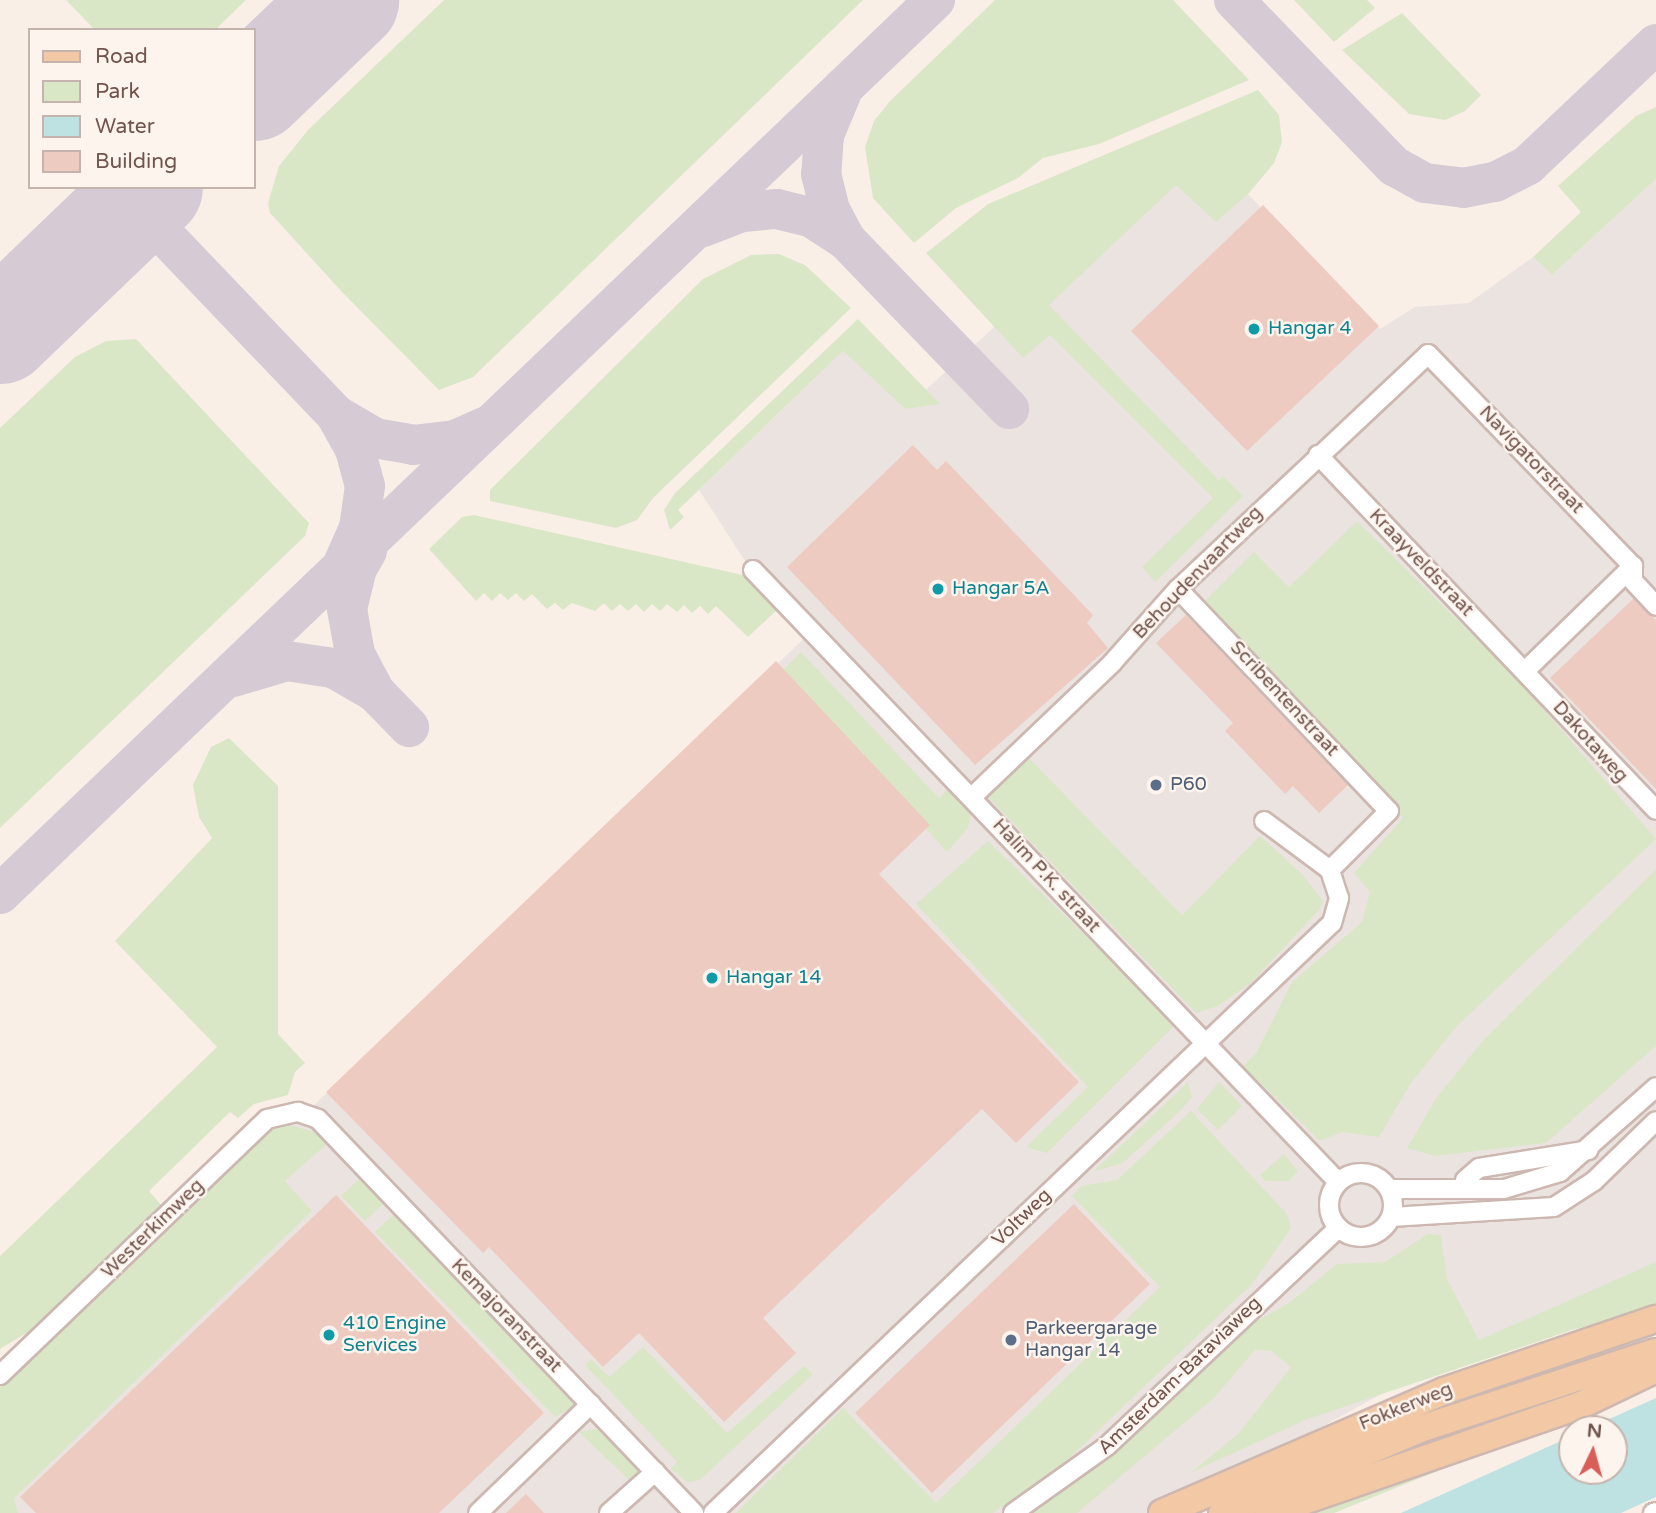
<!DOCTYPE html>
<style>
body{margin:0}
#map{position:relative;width:1656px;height:1513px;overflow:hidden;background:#faefe7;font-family:"Varela Round",sans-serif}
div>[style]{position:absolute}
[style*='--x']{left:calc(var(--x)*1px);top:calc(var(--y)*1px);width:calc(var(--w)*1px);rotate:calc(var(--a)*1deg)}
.industrial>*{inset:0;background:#ebe3e0}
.green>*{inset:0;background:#d9e7c6}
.water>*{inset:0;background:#bde2e1}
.taxiway>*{height:40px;margin:-20px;padding:0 20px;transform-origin:20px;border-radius:20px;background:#d6cad5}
.runway>*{height:103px;margin:-51.5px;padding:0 51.5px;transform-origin:51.5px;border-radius:51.5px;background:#d6cad5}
.building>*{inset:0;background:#edcbc1}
.roads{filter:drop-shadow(2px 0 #cdb8b1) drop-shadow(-2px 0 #cdb8b1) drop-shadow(0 2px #cdb8b1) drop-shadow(0 -2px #cdb8b1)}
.minor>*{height:18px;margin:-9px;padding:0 9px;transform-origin:9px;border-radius:9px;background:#fff}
.minor>.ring{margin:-9px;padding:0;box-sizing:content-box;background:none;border:18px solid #fff;border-radius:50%}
.primary>*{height:26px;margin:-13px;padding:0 13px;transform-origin:13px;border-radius:13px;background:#f3c9a5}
.dots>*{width:19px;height:19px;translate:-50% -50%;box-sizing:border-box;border:4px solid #fdf4ed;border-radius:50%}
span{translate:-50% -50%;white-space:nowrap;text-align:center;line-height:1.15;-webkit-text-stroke:5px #fdf4ed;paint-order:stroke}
.culture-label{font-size:19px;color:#0d838f}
.left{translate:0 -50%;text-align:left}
.street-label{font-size:19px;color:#71544d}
.service-label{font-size:19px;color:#4e5e75}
.legend{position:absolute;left:28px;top:28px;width:228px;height:161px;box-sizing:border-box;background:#fdf4ed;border:2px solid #c5b4ad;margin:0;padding:9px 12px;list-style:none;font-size:21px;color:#71544d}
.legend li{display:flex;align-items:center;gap:14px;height:35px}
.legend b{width:35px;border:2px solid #c5b4ad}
.north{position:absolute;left:1558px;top:1415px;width:70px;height:70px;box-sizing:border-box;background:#fdf4ed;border:2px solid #c5b4ad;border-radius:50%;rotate:5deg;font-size:19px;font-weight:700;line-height:28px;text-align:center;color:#71544d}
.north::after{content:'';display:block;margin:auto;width:24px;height:32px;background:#d95e57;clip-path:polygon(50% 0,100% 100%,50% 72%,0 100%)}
</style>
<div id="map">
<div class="industrial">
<div style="clip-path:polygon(1196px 141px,1380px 329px,1415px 307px,1469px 303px,1533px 257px,1552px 275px,1656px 179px,1656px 1278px,1418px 1374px,1164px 1513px,0 1513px,0 1404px,813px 630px,747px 564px,699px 490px,843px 351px,905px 409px)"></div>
</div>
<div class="green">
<div style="clip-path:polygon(66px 0,246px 0,215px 30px,95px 30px)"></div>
<div style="clip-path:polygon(444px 0,863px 0,473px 377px,439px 390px,342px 292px,270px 213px,268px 203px,279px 166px,308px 130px)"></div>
<div style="clip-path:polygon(995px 0,1173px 0,1249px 80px,1099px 144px,1043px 158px,1018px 178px,956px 208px,914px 243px,873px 198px,865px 147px,874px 121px,890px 101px)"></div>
<div style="clip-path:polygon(1294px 0,1367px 0,1375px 8px,1334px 42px)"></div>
<div style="clip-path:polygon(1402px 13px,1481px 95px,1465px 111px,1445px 120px,1409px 114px,1342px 50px)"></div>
<div style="clip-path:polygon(1258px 90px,1279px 115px,1282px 142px,1274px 163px,1249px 193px,1216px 222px,1176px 185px,1049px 305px,1219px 480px,1223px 476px,1243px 496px,1155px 582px,1142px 567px,1213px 498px,1050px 335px,1023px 358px,926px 253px,988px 204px)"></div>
<div style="clip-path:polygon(1656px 107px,1656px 179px,1552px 275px,1533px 257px,1581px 212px,1558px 186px,1636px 116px)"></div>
<div style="clip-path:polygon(779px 254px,805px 265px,851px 308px,653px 498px,637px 520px,616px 528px,490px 501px,490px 490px,703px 279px,751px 255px)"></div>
<div style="clip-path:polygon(858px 319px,940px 404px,905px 409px,843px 351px,678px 510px,684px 517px,670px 530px,664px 510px,675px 493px)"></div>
<div style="clip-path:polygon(136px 339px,309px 523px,305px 536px,0 828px,0 428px,75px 357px,106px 341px)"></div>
<div style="clip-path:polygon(474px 515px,747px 576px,777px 610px,748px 637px,716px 606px,708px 614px,700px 606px,692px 613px,684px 605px,677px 612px,667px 604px,660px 611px,652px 604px,644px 612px,636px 604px,628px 611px,620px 604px,612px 611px,604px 603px,595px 611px,572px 603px,563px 610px,555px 603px,547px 609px,532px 594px,524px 601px,516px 593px,508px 600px,500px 593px,492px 601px,484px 593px,476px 601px,429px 549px,462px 517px)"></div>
<div style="clip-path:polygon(1357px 521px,1518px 680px,1656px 839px,1457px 1026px,1411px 1083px,1379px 1137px,1342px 1132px,1320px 1141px,1243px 1066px,1256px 1053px,1292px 982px,1362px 922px,1370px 892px,1354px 873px,1403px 818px,1205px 601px,1254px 552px,1289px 587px)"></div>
<div style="clip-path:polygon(801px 652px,939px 798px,948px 789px,971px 813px,968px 828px,947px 852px,782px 671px)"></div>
<div style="clip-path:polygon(229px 738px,278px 786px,278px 1034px,305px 1063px,295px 1072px,288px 1095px,254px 1104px,238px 1118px,230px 1112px,149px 1191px,163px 1207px,43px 1323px,0 1349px,0 1256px,217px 1047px,115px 941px,212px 838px,199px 817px,193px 785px,211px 747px)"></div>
<div style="clip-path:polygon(1027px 756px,1182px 915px,1260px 836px,1302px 874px,1323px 901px,1319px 910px,1252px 982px,1218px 1006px,1196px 1013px,986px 795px)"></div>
<div style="clip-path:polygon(988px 841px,1176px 1024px,1047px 1153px,1026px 1147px,1088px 1087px,916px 904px)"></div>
<div style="clip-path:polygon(1656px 869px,1656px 1046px,1546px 1143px,1435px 1156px,1407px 1148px,1437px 1097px,1481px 1043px)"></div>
<div style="clip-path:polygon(1188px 1082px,1192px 1097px,1182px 1109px,1123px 1163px,1094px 1171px)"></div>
<div style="clip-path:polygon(1219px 1082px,1242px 1106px,1218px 1130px,1197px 1109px)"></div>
<div style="clip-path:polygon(1191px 1111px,1287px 1214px,1291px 1228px,1253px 1283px,1065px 1462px,993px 1513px,736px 1513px,843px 1408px,936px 1503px,1160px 1287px,1072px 1196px,1081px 1186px,1117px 1180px)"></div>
<div style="clip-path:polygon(290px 1125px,314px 1132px,327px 1144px,285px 1181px,312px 1211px,14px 1498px,18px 1513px,0 1513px,0 1387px,267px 1131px)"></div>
<div style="clip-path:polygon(1284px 1154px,1298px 1171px,1289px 1181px,1265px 1181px,1260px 1175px)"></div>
<div style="clip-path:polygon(359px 1179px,383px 1204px,365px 1221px,341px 1196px)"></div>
<div style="clip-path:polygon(395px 1213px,489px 1311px,576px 1405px,555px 1417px,375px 1232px)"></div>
<div style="clip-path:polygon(1428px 1234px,1441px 1235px,1447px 1279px,1479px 1340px,1656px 1262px,1656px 1308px,1572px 1330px,1305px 1420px,1190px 1473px,1239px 1433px,1291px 1367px,1271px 1351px,1255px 1350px,1214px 1398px,1077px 1513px,1030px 1513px,1081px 1476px,1244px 1328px,1289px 1303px,1337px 1264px,1385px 1262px)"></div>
<div style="clip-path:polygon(643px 1347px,727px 1433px,804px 1366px,813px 1374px,700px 1480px,687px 1482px,671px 1469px,677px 1462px,585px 1365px,591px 1359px,609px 1377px)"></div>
<div style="clip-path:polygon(1554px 1424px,1334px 1513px,1289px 1513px)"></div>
<div style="clip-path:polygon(597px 1429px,641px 1471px,637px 1481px,629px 1480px,579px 1432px)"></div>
</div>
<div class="water">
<div style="clip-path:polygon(1656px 1398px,1656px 1497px,1621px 1513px,1401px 1513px,1572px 1436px,1572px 1471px,1614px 1471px,1614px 1429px,1587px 1429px)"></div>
</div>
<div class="taxiway">
<div style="--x:1234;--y:0;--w:231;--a:46.1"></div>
<div style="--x:1394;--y:166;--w:35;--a:29"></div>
<div style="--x:1425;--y:183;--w:38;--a:7"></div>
<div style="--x:1463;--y:188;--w:33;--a:-11"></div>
<div style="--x:1495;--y:182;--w:37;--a:-27"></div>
<div style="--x:1528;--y:165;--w:176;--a:-43.4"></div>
<div style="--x:841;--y:94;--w:44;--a:112.5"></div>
<div style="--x:824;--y:135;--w:39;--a:94"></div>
<div style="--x:821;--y:174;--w:37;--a:76"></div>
<div style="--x:830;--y:210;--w:34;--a:62"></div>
<div style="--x:160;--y:187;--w:20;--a:101"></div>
<div style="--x:156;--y:207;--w:30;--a:73"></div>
<div style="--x:703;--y:227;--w:42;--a:-21"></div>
<div style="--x:742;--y:212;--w:35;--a:-5"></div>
<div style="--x:777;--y:209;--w:36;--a:14"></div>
<div style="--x:812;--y:218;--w:40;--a:32.9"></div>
<div style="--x:846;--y:240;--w:235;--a:46"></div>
<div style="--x:99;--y:237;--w:39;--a:-18"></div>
<div style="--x:136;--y:225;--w:31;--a:21"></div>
<div style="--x:165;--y:236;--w:248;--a:46.3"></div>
<div style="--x:336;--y:415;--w:39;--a:61"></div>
<div style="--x:355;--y:449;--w:38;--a:75"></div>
<div style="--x:365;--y:486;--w:42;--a:98.1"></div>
<div style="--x:359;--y:528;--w:36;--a:114"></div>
<div style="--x:336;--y:415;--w:45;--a:30.5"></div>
<div style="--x:375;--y:438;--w:39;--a:10"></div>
<div style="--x:413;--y:445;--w:42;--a:-6.8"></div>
<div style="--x:455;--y:440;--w:32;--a:-24"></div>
<div style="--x:367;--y:551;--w:20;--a:120"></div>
<div style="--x:357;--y:568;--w:42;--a:103.7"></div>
<div style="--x:347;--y:609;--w:46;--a:79.9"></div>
<div style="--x:355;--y:654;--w:43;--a:62.2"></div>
<div style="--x:233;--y:677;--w:56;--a:-16.5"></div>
<div style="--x:287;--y:661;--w:47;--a:8.7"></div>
<div style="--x:333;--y:668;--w:48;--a:29.7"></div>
<div style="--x:375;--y:692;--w:49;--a:45.8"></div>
<div style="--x:0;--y:894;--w:1294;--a:-43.72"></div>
</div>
<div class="runway">
<div style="--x:254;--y:89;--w:129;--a:-43.7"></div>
<div style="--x:0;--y:332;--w:209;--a:-43.8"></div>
</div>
<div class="building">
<div style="clip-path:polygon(1263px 205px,1379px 326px,1247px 451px,1131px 331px)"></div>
<div style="clip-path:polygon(913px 445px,937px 470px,946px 461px,1093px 615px,1087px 623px,1108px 648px,975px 765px,787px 567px)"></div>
<div style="clip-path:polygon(1634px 598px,1656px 620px,1656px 789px,1550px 678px)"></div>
<div style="clip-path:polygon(1186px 615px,1348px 785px,1319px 813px,1293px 786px,1285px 794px,1225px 731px,1233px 723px,1156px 643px)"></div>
<div style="clip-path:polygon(776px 661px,930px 825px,879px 874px,1079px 1082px,1016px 1143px,982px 1109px,763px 1318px,796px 1353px,724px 1422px,639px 1333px,603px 1367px,489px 1247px,483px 1253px,326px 1092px)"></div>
<div style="clip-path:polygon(336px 1195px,544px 1413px,439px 1513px,36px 1513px,20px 1497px)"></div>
<div style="clip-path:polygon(1074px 1204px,1150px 1284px,932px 1493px,855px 1413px)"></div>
<div style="clip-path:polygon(526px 1494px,544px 1513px,506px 1513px)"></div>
</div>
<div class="roads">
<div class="minor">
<div style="--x:1318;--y:455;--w:490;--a:46.4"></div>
<div style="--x:1633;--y:566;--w:15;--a:90"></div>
<div style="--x:1633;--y:581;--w:34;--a:47"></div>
<div style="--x:753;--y:570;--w:847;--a:46.29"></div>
<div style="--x:1178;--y:589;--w:306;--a:46.5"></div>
<div style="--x:1389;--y:811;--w:83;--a:135"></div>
<div style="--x:1525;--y:671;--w:151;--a:-44.2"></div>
<div style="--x:972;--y:797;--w:194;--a:-43.7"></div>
<div style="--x:1112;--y:663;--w:99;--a:-48.3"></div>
<div style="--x:1178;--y:589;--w:343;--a:-43.2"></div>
<div style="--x:1428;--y:354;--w:295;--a:46"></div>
<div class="ring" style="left:1329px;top:1173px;width:46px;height:46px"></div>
<div style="--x:1465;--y:1180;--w:18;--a:-41"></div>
<div style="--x:1479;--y:1168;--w:111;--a:-9.3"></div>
<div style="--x:1389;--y:1189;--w:115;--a:0"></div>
<div style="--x:1504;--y:1189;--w:59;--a:-16.9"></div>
<div style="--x:1560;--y:1172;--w:128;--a:-41.5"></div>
<div style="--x:1391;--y:1217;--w:163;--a:-3.5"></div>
<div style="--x:1554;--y:1207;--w:48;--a:-33"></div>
<div style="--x:1594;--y:1181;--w:86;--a:-44.1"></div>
<div style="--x:0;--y:1375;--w:370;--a:-43.8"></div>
<div style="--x:267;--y:1119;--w:32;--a:-13"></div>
<div style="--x:298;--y:1112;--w:21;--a:19"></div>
<div style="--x:318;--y:1119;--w:545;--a:46.34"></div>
<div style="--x:478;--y:1513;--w:157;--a:-44"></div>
<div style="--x:609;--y:1513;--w:62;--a:-41.7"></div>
<div style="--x:713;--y:1513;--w:855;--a:-43.63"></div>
<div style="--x:1332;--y:923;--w:26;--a:-74"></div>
<div style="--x:1339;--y:898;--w:29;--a:-108"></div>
<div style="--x:1330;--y:870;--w:82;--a:-143.4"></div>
<div style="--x:1013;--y:1513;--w:115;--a:-35.5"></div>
<div style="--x:1107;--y:1446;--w:318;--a:-43.3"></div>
<div style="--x:1653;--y:1513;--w:3;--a:-18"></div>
</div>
<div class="primary">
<div style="--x:1162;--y:1513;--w:307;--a:-23.4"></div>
<div style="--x:1444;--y:1391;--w:224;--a:-18.8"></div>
<div style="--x:1222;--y:1513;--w:215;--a:-23"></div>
<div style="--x:1420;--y:1429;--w:248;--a:-18.1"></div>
<div style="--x:1269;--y:1513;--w:330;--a:-19.1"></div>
<div style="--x:1581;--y:1405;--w:83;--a:-25.6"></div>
</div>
</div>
<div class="dots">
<div style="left:1254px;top:329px;background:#0f9aa8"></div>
<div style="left:938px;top:589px;background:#0f9aa8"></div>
<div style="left:1156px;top:785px;background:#5c6f8a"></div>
<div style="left:712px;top:978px;background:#0f9aa8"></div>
<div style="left:329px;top:1335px;background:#0f9aa8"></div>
<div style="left:1011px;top:1340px;background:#5c6f8a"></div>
</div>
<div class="culture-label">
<span class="left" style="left:1268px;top:329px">Hangar 4</span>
<span class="left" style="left:952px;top:589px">Hangar 5A</span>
<span class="left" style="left:726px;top:978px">Hangar 14</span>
<span class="left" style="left:343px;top:1335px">410 Engine<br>Services</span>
</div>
<div class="street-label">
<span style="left:1531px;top:460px;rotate:46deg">Navigatorstraat</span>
<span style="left:1421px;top:563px;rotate:46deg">Kraayveldstraat</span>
<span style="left:1198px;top:573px;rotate:-46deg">Behoudenvaartweg</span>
<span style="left:1284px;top:699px;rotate:47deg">Scribentenstraat</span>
<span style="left:1590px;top:742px;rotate:48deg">Dakotaweg</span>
<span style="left:1046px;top:876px;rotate:47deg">Halim P.K. straat</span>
<span style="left:1022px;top:1218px;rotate:-44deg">Voltweg</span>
<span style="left:153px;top:1229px;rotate:-44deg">Westerkimweg</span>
<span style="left:506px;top:1316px;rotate:46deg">Kemajoranstraat</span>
<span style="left:1180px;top:1376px;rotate:-44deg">Amsterdam-Bataviaweg</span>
<span style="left:1406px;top:1407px;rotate:-22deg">Fokkerweg</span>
</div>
<div class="service-label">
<span class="left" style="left:1170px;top:785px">P60</span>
<span class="left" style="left:1025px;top:1340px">Parkeergarage<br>Hangar 14</span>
</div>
<ul class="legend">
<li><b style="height:9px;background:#f3c9a5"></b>Road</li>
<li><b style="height:19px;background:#d9e7c6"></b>Park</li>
<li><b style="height:19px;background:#bde2e1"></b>Water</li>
<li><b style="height:19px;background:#edcbc1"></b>Building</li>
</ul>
<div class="north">N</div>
</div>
